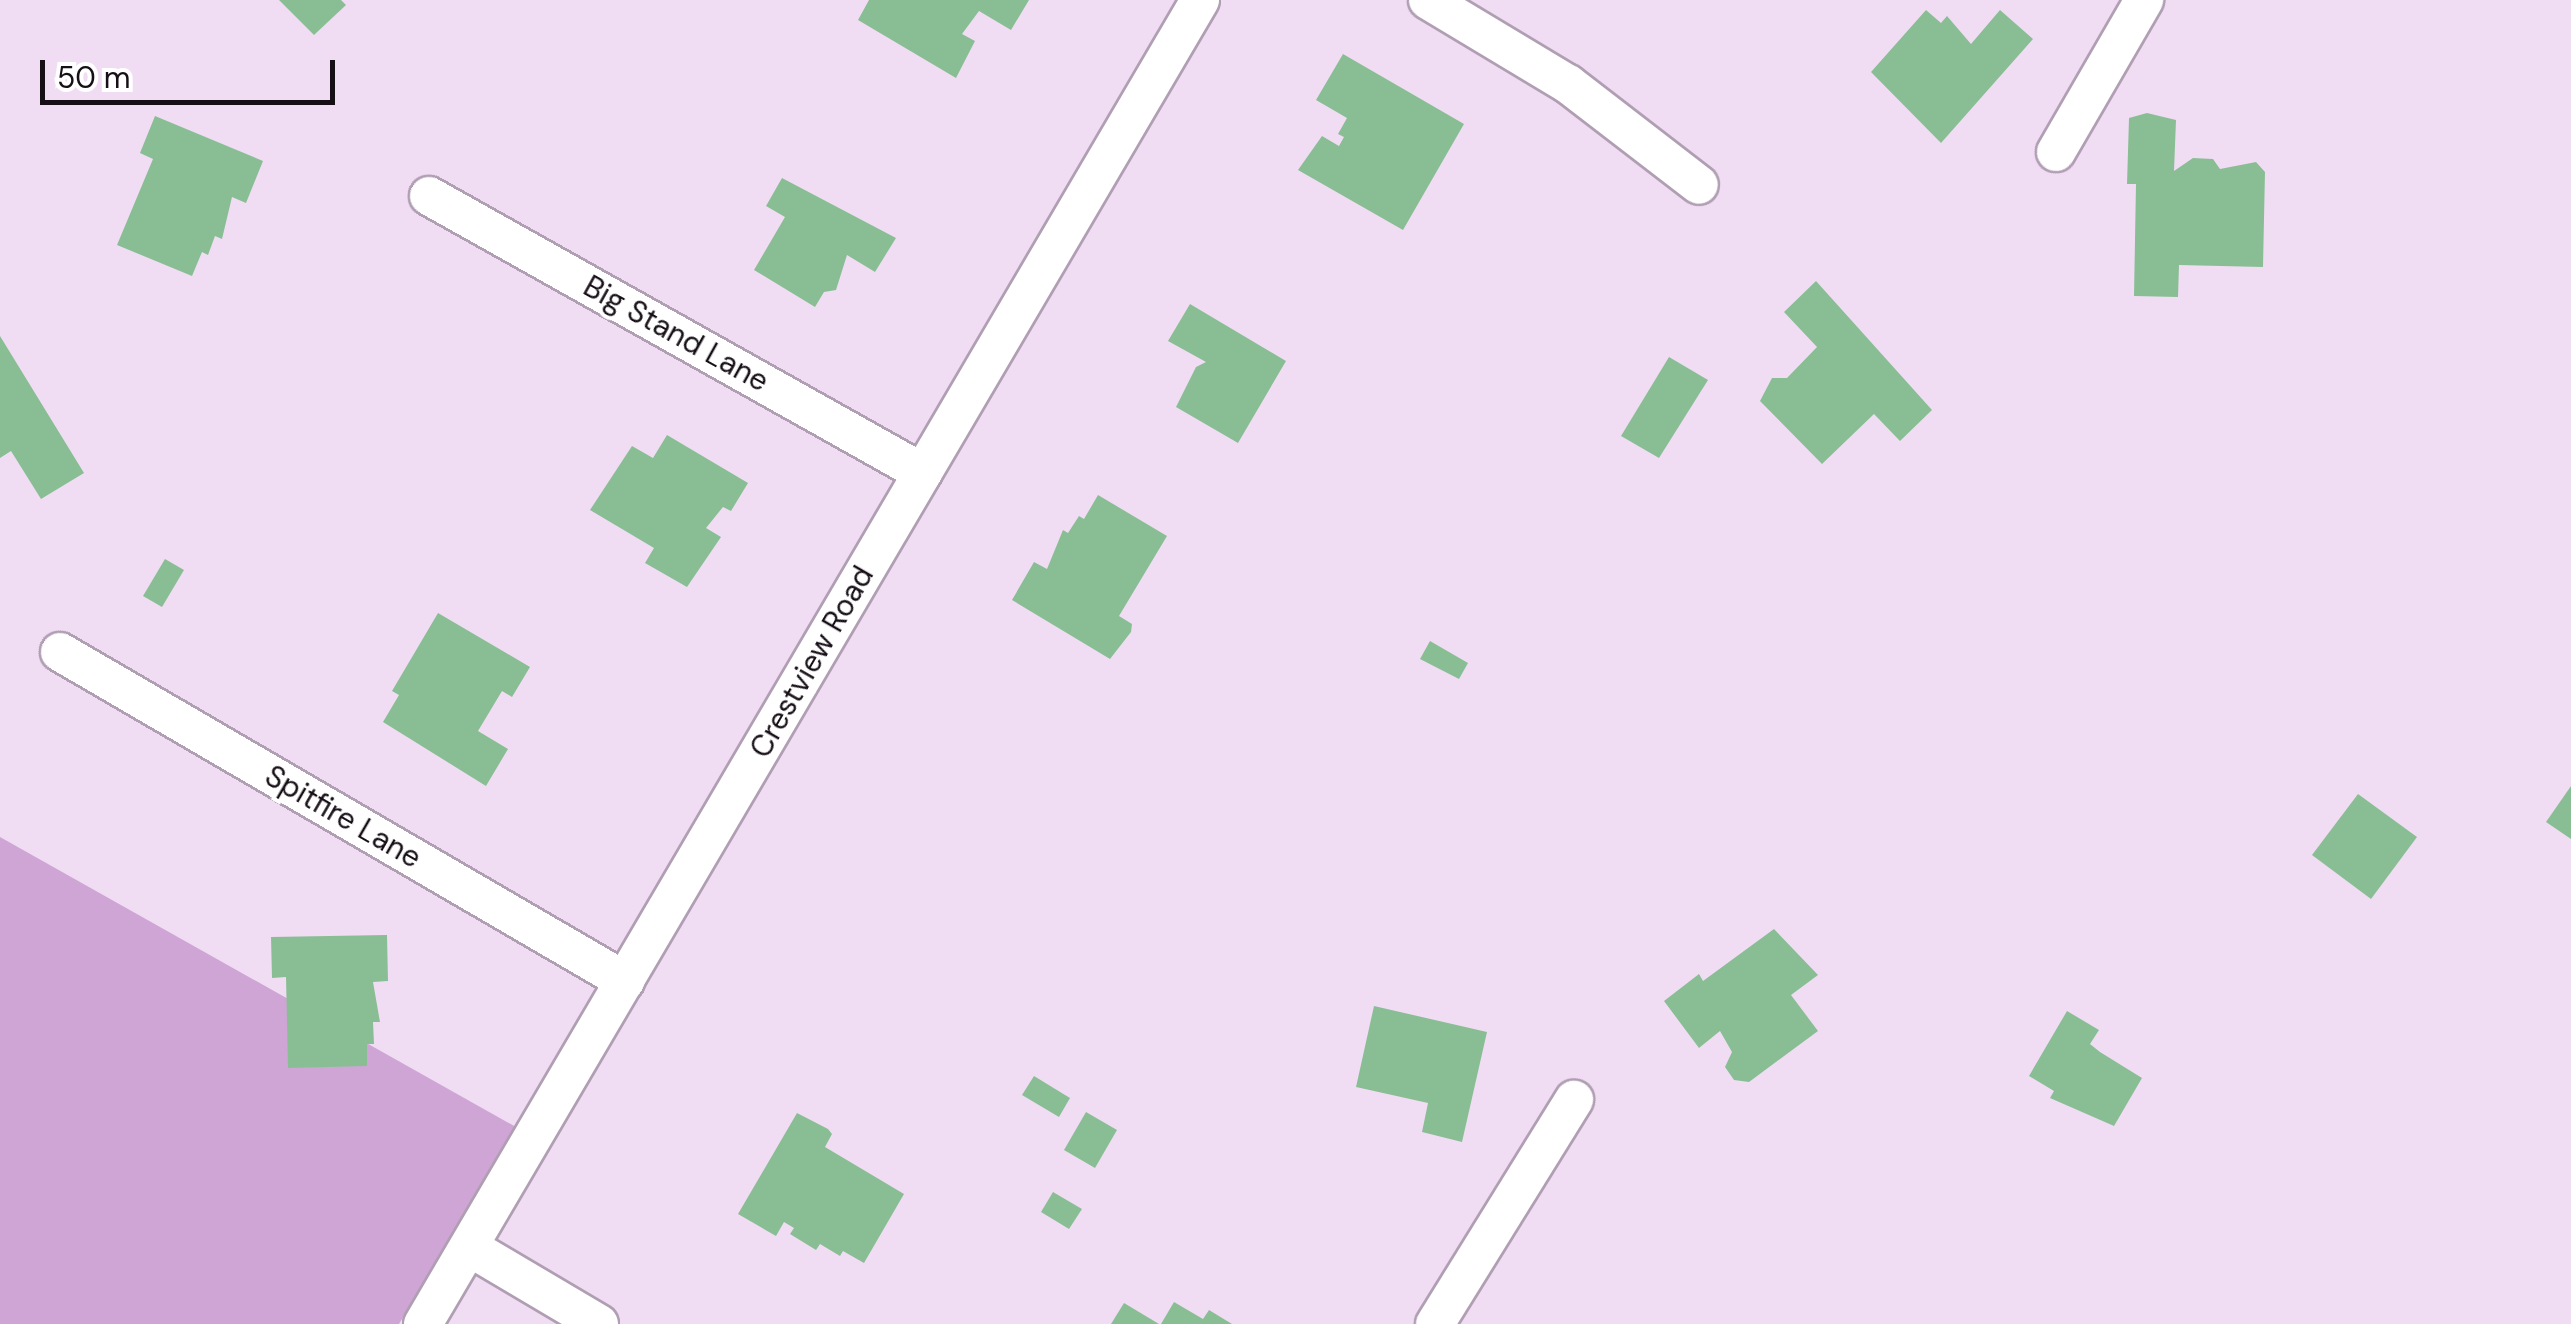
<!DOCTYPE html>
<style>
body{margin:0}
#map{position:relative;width:2571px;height:1324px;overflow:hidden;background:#f0ddf3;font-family:"DM Sans",sans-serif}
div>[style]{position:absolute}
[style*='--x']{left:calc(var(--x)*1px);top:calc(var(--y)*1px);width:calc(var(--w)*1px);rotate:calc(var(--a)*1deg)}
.green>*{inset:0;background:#cfa5d5}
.building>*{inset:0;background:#89be94}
.roads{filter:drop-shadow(2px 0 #b09eb3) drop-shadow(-2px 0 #b09eb3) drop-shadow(0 2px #b09eb3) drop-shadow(0 -2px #b09eb3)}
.minor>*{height:38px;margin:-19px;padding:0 19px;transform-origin:19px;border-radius:19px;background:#fff}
span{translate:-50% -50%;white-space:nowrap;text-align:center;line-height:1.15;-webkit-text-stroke:8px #fff;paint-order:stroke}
.street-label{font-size:30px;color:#160f16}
.scale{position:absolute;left:40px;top:60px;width:295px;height:45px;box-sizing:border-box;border:5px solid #160f16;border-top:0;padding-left:12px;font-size:30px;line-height:35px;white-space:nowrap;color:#160f16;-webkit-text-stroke:8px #fff;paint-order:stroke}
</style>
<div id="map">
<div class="green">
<div style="clip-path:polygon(0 837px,516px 1127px,399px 1324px,0 1324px)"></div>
</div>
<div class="building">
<div style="clip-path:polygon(279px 0,341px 0,346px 5px,314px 35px)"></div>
<div style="clip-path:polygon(869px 0,1029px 0,1011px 30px,979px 11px,962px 34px,975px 41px,956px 78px,858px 20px)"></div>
<div style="clip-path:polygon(1926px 10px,1941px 23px,1947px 16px,1971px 44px,2000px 10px,2033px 39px,1941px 143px,1871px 72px)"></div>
<div style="clip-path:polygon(1343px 54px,1464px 124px,1403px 230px,1298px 170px,1322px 136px,1339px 146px,1344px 137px,1338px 134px,1347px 118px,1316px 100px)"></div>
<div style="clip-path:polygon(2147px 113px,2176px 120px,2174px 171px,2193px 158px,2213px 159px,2220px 169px,2256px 162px,2265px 172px,2263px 267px,2179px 265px,2178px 297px,2134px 296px,2136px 184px,2127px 184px,2129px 118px)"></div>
<div style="clip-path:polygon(155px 116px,263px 161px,246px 203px,232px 197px,222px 239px,215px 236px,208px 255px,202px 252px,192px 276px,117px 245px,153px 159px,140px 153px)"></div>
<div style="clip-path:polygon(782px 178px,896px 238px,875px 272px,847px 255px,836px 290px,824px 292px,815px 307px,754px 270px,785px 217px,766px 206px)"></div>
<div style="clip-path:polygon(1816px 281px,1932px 410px,1900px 441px,1874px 414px,1822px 464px,1760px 401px,1772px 378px,1787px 378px,1817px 347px,1784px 312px)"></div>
<div style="clip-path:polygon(1190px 304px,1286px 361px,1238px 443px,1176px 407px,1196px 367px,1206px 362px,1168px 341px)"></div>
<div style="clip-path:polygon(0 336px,84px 473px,41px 499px,11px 451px,0 458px)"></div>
<div style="clip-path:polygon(1669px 357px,1708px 380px,1659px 458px,1621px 436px)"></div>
<div style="clip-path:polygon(667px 435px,748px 483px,731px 511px,723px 507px,706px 528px,721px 537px,687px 587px,645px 563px,654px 548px,590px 510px,632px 446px,653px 458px)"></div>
<div style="clip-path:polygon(1098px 495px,1167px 536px,1119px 616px,1132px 624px,1131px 632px,1110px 659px,1012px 600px,1034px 562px,1047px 569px,1063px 530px,1068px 533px,1079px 516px,1084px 519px)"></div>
<div style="clip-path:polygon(165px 559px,184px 570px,162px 607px,143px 596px)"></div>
<div style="clip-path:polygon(438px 613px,530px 667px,512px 697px,502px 691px,478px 731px,508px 749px,486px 786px,383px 722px,399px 695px,392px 691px)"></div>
<div style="clip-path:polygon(1430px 641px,1468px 663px,1459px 679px,1420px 659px)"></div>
<div style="clip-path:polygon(2571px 786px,2571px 839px,2546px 822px)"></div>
<div style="clip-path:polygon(2358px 794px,2417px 837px,2371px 899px,2312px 855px)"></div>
<div style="clip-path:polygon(1774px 929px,1818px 975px,1791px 995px,1818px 1031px,1749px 1082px,1734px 1080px,1725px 1067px,1732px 1052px,1720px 1031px,1699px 1048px,1664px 1001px,1699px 974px,1703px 981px)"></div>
<div style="clip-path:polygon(387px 935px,388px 981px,373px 982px,380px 1022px,373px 1022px,374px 1044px,367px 1044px,367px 1066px,288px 1068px,286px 977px,272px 978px,271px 937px)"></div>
<div style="clip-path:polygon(1374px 1006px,1487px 1032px,1462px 1142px,1422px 1132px,1428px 1103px,1356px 1087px)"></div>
<div style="clip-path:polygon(2067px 1011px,2099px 1030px,2090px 1044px,2100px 1052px,2142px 1078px,2114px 1126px,2050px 1098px,2054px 1091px,2029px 1076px)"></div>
<div style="clip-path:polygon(1034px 1076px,1070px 1098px,1059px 1117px,1022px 1095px)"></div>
<div style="clip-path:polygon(1086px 1112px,1117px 1130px,1095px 1168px,1064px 1150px)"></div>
<div style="clip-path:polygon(797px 1113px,828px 1129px,832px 1134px,825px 1147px,904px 1194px,864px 1263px,843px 1251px,840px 1256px,820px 1244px,816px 1250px,790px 1234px,794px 1228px,784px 1222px,776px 1236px,738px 1214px)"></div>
<div style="clip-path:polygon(1053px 1192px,1082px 1209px,1069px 1229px,1041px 1212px)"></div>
<div style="clip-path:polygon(1174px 1302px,1203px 1319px,1209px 1310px,1232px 1324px,1161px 1324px)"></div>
<div style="clip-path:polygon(1124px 1303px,1159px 1324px,1111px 1324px)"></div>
</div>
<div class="roads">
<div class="minor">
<div style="--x:1428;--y:0;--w:163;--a:31"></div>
<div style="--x:1568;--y:84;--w:165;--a:37.6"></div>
<div style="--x:2056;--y:152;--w:176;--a:-59.9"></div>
<div style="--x:429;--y:196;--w:566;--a:29.28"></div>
<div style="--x:60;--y:652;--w:654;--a:30.21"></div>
<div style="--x:469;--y:1247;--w:151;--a:30.6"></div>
<div style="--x:423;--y:1324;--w:1535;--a:-59.59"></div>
<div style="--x:1435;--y:1324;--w:264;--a:-58.2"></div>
</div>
</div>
<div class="street-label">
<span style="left:676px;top:334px;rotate:29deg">Big Stand Lane</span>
<span style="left:812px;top:662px;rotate:-60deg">Crestview Road</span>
<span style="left:343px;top:817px;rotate:30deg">Spitfire Lane</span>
</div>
<div class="scale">50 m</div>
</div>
